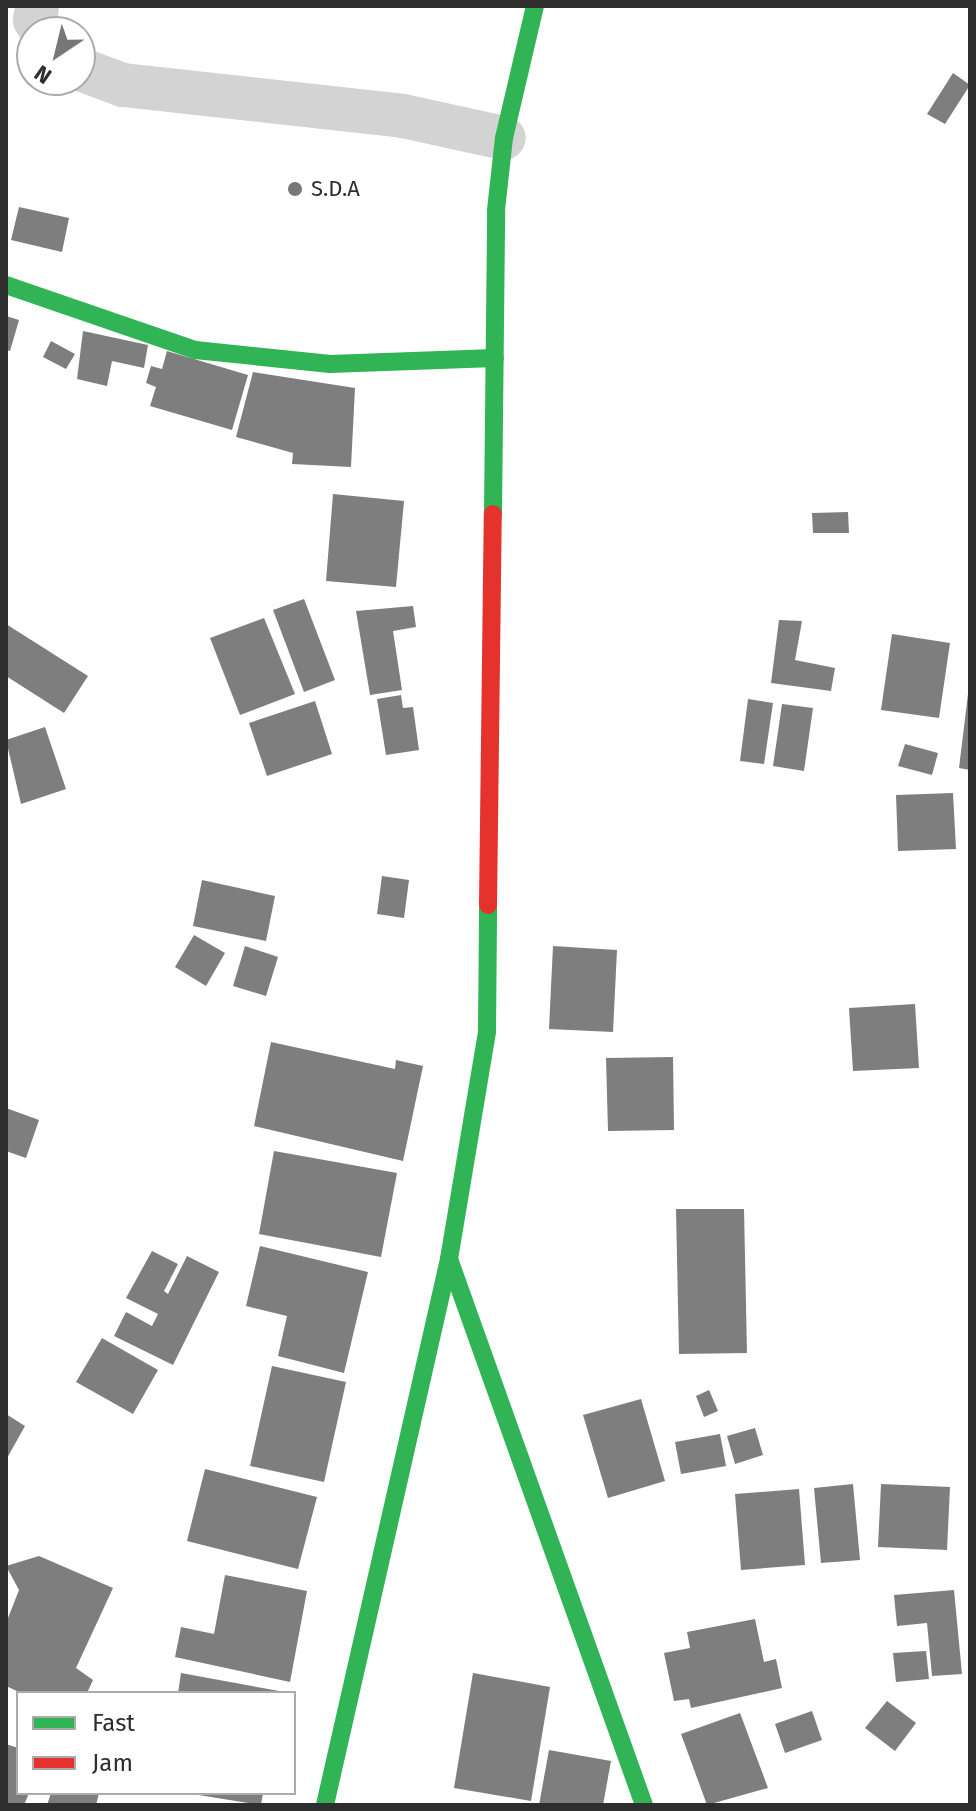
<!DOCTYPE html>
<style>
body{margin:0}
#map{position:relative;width:976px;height:1811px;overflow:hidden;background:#fff;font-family:"Fira Sans",sans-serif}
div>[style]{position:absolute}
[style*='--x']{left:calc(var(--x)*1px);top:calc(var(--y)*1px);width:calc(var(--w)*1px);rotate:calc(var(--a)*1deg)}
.building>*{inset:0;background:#7e7e7e}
.street>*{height:44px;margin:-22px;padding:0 22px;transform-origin:22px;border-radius:22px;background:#d3d3d3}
.fast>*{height:18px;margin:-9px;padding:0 9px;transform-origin:9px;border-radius:9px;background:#30b455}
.jam>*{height:18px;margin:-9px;padding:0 9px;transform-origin:9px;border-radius:9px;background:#e5322d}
.dots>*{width:22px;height:22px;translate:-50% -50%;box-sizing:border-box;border:4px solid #fff;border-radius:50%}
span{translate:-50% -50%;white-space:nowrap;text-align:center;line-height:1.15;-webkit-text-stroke:8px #fff;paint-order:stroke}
.poi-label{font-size:22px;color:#2e2e2e}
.left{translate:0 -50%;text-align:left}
.frame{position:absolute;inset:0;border:8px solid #2e2e2e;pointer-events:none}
.legend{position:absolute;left:16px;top:1691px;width:280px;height:104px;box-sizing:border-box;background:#fff;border:2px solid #ababab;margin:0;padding:10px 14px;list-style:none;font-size:24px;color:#2e2e2e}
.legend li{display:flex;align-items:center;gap:16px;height:40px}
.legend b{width:40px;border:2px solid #ababab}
.north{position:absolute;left:16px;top:16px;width:80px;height:80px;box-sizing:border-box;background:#fff;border:2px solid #ababab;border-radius:50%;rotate:215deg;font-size:22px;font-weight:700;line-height:32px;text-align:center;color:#2e2e2e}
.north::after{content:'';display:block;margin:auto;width:28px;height:36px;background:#777;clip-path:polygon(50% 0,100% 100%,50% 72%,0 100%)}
</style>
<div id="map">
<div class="building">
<div style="clip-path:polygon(953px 73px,970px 85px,945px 124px,927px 114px)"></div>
<div style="clip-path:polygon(19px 207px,69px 218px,62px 252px,11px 240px)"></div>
<div style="clip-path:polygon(6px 316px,19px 320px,10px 351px,6px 350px)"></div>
<div style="clip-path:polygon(83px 331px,148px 345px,144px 368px,112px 361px,107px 386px,77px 379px)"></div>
<div style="clip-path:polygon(51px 341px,75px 354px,66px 369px,43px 357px)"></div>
<div style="clip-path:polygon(167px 351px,248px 375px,232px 430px,150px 406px,156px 387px,146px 383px,151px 366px,162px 369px)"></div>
<div style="clip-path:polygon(253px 372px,355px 388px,351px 467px,292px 464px,293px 453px,236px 437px)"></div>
<div style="clip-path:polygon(333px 494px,404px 501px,396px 587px,326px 581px)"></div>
<div style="clip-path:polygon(848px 512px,849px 533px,813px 533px,812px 513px)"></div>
<div style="clip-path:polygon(304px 599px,335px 680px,304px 692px,273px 610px)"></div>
<div style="clip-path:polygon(413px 606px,416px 627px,393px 631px,402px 690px,370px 695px,356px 611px)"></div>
<div style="clip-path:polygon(264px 618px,295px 694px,240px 715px,210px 638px)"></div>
<div style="clip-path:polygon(779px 620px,802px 621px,795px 660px,835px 668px,831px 691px,771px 683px)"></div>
<div style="clip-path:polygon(6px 624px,88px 676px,64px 713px,6px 676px)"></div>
<div style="clip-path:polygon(892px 634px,950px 643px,939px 718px,881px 710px)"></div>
<div style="clip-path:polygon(968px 694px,970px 694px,970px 770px,959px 768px)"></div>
<div style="clip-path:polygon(401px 695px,403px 708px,413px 707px,419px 750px,386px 755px,377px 699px)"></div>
<div style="clip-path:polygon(748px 699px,773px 703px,764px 764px,740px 761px)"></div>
<div style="clip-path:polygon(315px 701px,332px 754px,267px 776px,249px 723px)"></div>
<div style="clip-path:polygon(782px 704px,813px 708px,804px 771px,773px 766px)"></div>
<div style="clip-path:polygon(45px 727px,66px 789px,21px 804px,6px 740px)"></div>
<div style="clip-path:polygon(905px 744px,938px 753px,932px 775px,898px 766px)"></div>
<div style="clip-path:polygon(953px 793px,956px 849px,898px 851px,896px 795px)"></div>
<div style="clip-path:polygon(382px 876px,409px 880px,404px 918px,377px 914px)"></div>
<div style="clip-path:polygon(202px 880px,275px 896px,266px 941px,193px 926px)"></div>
<div style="clip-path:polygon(194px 935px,225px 953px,206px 986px,175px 967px)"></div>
<div style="clip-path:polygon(245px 946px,278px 957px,266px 996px,233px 986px)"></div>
<div style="clip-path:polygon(553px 946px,617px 950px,613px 1032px,549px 1029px)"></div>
<div style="clip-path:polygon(915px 1004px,919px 1068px,853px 1071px,849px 1008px)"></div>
<div style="clip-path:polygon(271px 1042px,395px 1069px,396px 1060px,423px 1066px,403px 1161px,254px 1126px)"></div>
<div style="clip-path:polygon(673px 1057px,674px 1130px,608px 1131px,606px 1058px)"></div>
<div style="clip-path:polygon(6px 1108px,39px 1120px,26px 1158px,6px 1151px)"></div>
<div style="clip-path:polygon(274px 1151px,397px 1173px,381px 1257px,259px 1234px)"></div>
<div style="clip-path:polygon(676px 1209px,744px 1209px,747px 1353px,679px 1354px)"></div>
<div style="clip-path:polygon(260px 1246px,368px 1272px,344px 1373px,278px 1356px,287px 1316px,246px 1306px)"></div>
<div style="clip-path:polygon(152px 1251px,178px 1264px,164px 1291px,168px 1294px,187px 1256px,219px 1272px,173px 1365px,114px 1336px,126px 1312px,152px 1326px,158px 1314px,126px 1298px)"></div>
<div style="clip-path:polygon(102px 1338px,158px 1370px,133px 1414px,76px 1382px)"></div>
<div style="clip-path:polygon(272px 1366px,346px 1382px,324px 1482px,250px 1466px)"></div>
<div style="clip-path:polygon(709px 1390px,718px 1411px,704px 1417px,696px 1396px)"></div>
<div style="clip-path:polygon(641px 1399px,665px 1481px,608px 1498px,583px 1415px)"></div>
<div style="clip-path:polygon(6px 1414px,25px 1426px,6px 1460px)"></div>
<div style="clip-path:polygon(755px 1428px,763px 1455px,735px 1464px,727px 1436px)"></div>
<div style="clip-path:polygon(720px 1434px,726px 1466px,681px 1474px,675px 1442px)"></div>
<div style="clip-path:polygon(205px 1469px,317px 1497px,298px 1569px,187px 1541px)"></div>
<div style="clip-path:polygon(853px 1484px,860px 1560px,821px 1563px,814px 1488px)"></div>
<div style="clip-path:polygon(881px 1484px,950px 1487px,947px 1550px,878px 1547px)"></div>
<div style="clip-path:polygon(799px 1489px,805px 1565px,741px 1570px,735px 1494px)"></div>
<div style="clip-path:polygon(39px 1556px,113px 1588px,76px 1668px,93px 1680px,87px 1693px,21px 1693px,6px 1686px,6px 1623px,19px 1590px,6px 1566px)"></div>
<div style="clip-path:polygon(225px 1575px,307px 1591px,290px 1682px,175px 1657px,181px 1627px,214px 1634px)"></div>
<div style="clip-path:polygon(954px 1590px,962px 1674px,932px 1676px,927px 1623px,897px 1626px,894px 1595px)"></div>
<div style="clip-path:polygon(755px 1619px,764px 1662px,776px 1659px,782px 1688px,691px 1708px,689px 1699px,674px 1701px,664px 1653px,690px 1648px,687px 1632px)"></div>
<div style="clip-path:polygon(926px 1651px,929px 1679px,896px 1682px,893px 1653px)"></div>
<div style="clip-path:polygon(181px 1673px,279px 1691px,279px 1693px,178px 1693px)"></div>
<div style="clip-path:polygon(473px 1673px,550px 1687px,531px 1801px,454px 1788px)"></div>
<div style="clip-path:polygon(887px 1701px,916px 1723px,895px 1751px,865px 1728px)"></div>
<div style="clip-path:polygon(812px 1711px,822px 1740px,785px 1753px,775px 1724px)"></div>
<div style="clip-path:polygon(740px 1713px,768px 1788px,707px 1805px,681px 1734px)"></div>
<div style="clip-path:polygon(6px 1744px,18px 1748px,18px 1793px,29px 1793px,24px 1805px,6px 1805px)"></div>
<div style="clip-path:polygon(549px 1750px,611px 1761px,603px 1805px,539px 1805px)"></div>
<div style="clip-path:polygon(51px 1793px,99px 1793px,96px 1805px,47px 1805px)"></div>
<div style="clip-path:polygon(186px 1793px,263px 1793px,261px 1805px)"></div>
</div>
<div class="street">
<div style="--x:37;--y:6;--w:14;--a:98"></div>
<div style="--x:35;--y:20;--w:14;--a:56"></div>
<div style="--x:80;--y:69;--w:46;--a:20.4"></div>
<div style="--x:123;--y:85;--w:282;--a:6.3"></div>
<div style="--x:403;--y:116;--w:103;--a:12.3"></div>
</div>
<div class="fast">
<div style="--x:6;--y:285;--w:200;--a:19"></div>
<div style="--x:195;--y:350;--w:136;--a:5.9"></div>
<div style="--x:330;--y:364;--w:165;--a:-2.1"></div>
<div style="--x:493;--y:514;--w:304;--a:-89.4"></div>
<div style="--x:496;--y:210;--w:72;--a:-83.7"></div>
<div style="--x:504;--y:138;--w:136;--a:-76.8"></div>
<div style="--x:449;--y:1259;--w:580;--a:70.35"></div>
<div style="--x:325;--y:1805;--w:560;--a:-77.2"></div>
<div style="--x:449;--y:1259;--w:231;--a:-80.5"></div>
<div style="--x:487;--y:1031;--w:126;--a:-89.5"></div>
</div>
<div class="jam">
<div style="--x:488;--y:905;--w:391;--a:-89.3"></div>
</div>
<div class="dots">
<div style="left:295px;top:189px;background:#777"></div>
</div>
<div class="poi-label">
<span class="left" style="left:311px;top:189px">S.D.A</span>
</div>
<div class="frame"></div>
<ul class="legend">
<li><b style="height:10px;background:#30b455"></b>Fast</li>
<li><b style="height:10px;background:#e5322d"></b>Jam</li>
</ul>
<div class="north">N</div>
</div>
